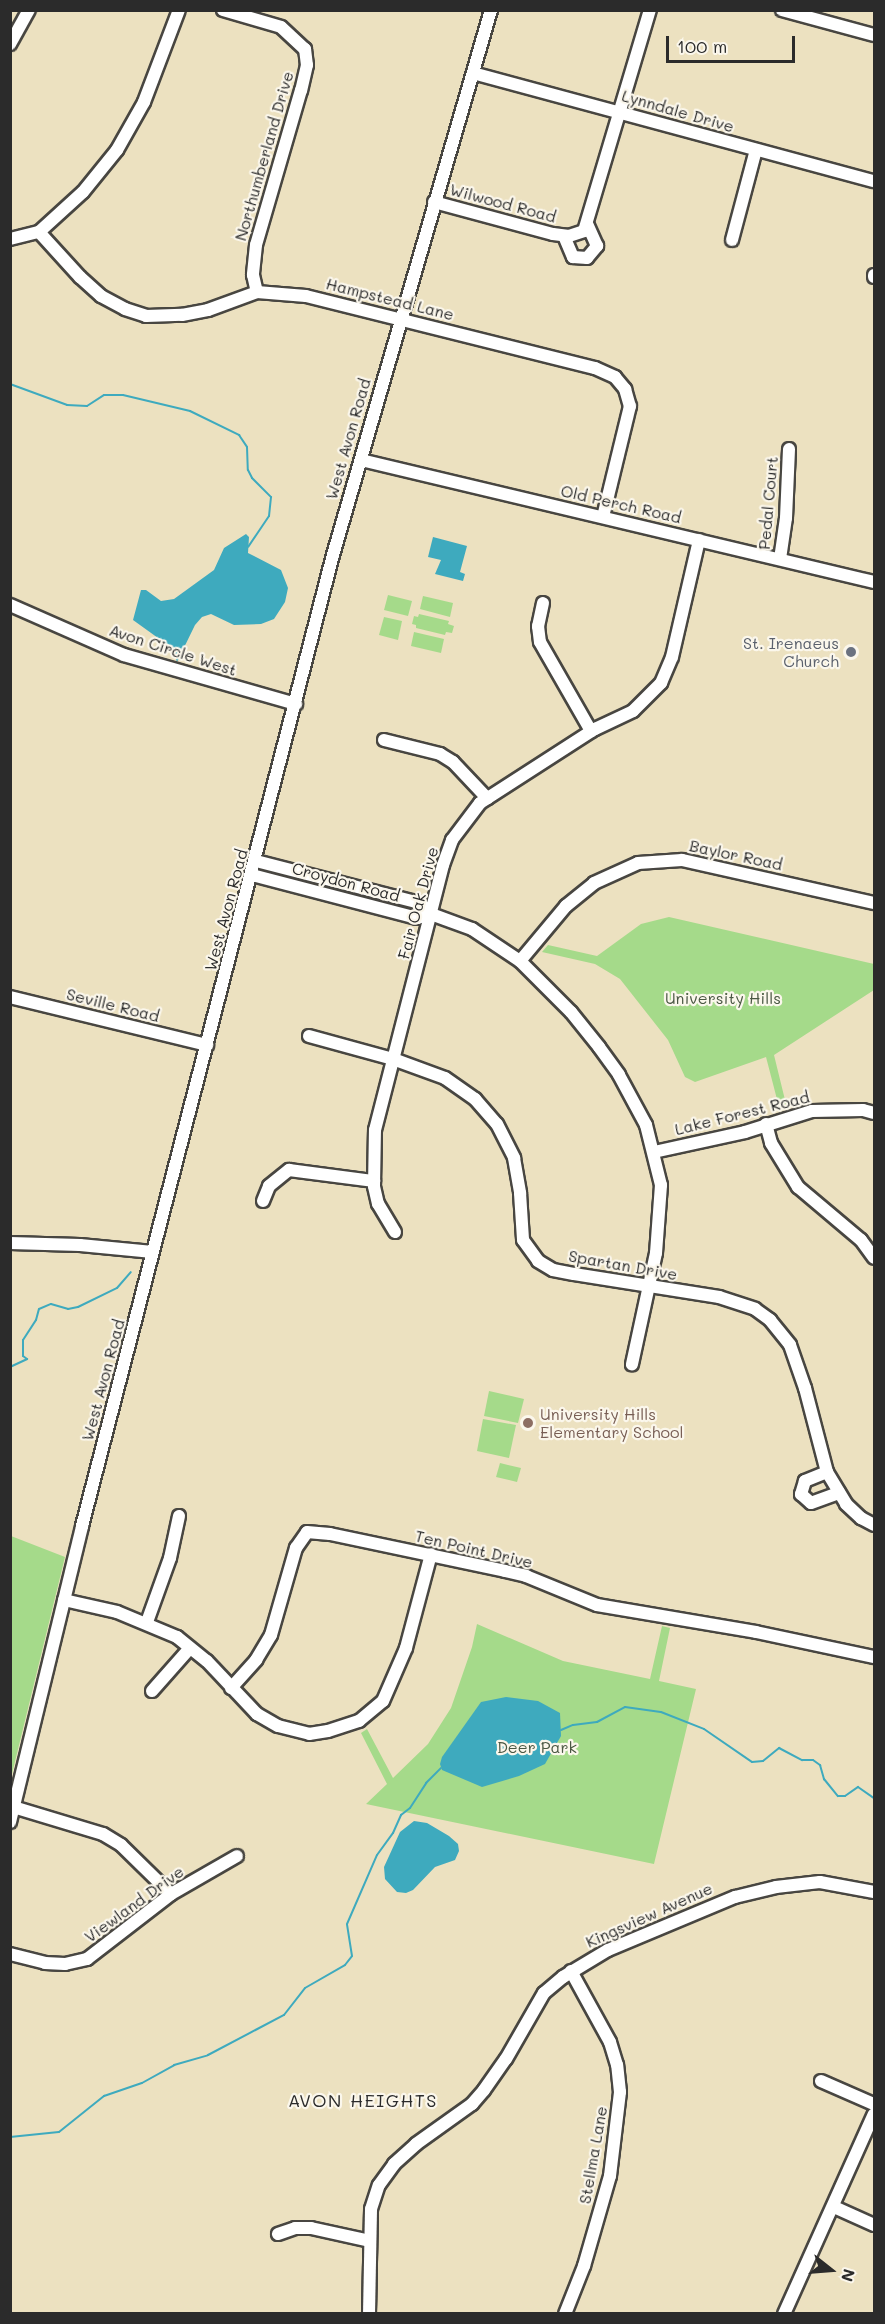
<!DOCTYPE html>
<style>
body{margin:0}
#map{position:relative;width:885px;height:2324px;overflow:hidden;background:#ece1c0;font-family:Mali,sans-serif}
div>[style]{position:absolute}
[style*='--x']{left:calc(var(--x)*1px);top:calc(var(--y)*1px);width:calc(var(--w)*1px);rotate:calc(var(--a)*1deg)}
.green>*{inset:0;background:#a5da8a}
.water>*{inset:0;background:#3eaabe}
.stream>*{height:2px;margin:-1px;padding:0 1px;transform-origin:1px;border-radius:1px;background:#3eaabe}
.roads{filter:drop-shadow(2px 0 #484641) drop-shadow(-2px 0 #484641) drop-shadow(0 2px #484641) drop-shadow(0 -2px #484641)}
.minor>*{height:12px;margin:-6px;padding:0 6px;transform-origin:6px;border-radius:6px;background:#fff}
.dots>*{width:16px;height:16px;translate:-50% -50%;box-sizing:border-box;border:3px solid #fbf7ec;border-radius:50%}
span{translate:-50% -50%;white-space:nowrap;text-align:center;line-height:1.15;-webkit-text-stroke:4.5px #fbf7ec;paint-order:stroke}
.street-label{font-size:16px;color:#2b2b2b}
.worship-label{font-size:16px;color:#5b616d}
.right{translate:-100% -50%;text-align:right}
.park-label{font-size:16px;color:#4a5743}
.education-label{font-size:16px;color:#785e54}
.left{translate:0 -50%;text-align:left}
.neighbourhood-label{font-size:18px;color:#2b2b2b;letter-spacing:1.5px}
.frame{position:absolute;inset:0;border:12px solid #2b2b2b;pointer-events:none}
.north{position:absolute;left:801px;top:2240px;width:60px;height:60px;-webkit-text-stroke:4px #fbf7ec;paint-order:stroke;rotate:107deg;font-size:16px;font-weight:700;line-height:24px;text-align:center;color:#2b2b2b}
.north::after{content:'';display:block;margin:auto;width:21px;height:27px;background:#2b2b2b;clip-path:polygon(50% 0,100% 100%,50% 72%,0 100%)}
.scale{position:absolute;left:666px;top:36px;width:129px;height:27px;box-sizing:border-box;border:3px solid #2b2b2b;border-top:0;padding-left:8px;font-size:18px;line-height:21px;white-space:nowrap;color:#2b2b2b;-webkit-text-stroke:4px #fbf7ec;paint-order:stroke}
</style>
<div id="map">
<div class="green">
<div style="clip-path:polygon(388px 595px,412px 601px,408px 616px,384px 610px)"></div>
<div style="clip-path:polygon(423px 596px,453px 603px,450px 617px,420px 609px)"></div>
<div style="clip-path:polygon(419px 614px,449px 621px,448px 624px,454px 626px,452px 633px,446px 632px,445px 635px,416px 628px,416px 625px,412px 624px,414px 616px,418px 617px)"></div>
<div style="clip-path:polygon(384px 617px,402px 621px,398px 640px,379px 635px)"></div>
<div style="clip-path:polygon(414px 632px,444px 639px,441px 653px,411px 646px)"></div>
<div style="clip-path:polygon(669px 917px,874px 964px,874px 990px,774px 1055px,786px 1104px,779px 1107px,766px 1057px,695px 1082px,685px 1077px,668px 1040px,620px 979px,595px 964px,542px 952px,548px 945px,597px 956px,641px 924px)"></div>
<div style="clip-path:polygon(489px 1391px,524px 1399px,518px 1423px,484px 1416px)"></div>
<div style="clip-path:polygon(483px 1419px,516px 1425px,509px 1458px,477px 1451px)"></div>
<div style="clip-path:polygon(500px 1463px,521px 1468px,517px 1482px,496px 1477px)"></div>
<div style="clip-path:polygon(11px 1536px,65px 1557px,11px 1778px,10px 1536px)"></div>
<div style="clip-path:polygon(477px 1624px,563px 1661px,650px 1679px,662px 1626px,670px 1628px,659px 1681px,696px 1689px,654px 1864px,366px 1804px,387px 1784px,361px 1733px,367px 1729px,393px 1778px,428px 1744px,451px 1708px,472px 1647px)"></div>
</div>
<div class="water">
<div style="clip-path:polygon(246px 534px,249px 537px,248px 553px,281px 570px,288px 588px,285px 602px,274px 619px,261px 624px,234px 625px,211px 614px,202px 617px,195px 625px,177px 662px,174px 654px,165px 643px,133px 620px,141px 590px,146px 590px,161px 601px,174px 599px,214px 570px,224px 548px)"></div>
<div style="clip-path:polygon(433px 537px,467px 546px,460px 572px,465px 574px,463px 581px,435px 574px,441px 560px,428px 557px)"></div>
<div style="clip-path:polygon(506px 1697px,538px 1701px,560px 1713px,561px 1736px,545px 1764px,519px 1776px,482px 1787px,442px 1770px,440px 1764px,442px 1757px,481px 1702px)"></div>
<div style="clip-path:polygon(414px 1821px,427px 1823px,449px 1836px,458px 1844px,459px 1851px,455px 1860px,435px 1867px,413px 1890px,406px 1893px,397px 1892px,385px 1879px,384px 1867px,400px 1832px)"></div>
</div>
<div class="stream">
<div style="--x:10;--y:384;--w:61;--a:20.2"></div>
<div style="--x:67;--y:405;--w:20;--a:3"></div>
<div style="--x:87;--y:406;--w:20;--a:-33"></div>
<div style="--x:104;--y:395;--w:19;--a:0"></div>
<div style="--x:123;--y:395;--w:69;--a:13.4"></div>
<div style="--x:190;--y:411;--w:55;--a:26.1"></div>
<div style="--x:239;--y:435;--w:14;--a:56"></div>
<div style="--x:247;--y:447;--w:23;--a:88"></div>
<div style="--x:248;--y:470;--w:9;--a:63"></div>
<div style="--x:252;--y:478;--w:27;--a:45"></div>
<div style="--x:271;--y:497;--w:19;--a:96"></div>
<div style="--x:269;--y:516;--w:37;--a:124"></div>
<div style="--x:10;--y:1367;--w:19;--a:-25"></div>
<div style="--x:27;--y:1359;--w:5;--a:-143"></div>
<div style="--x:23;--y:1356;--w:16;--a:-90"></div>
<div style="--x:23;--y:1340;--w:24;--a:-57"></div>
<div style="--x:36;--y:1320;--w:11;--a:-75"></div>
<div style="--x:39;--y:1309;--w:13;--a:-23"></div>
<div style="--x:51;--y:1304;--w:18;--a:16"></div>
<div style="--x:68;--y:1309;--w:10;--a:-11"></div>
<div style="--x:78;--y:1307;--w:43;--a:-26"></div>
<div style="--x:117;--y:1288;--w:21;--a:-49"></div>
<div style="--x:10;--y:1391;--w:11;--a:90"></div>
<div style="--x:561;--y:1730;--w:13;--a:-23"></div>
<div style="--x:573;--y:1725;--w:24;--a:-7"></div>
<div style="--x:597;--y:1722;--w:32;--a:-28"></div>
<div style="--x:625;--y:1707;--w:36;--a:8"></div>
<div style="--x:661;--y:1712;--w:46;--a:21.6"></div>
<div style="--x:704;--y:1729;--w:58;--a:34.5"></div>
<div style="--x:752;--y:1762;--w:11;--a:-5"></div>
<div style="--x:763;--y:1761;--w:21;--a:-39"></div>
<div style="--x:779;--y:1748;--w:26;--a:28"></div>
<div style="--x:802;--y:1760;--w:11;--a:0"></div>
<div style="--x:813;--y:1760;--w:9;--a:36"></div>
<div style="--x:820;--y:1765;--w:15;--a:74"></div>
<div style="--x:824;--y:1779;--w:22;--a:51"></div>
<div style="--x:838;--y:1796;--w:7;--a:0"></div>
<div style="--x:845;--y:1796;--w:16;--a:-35"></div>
<div style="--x:858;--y:1787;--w:19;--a:35"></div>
<div style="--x:10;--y:2137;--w:49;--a:-5.8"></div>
<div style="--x:59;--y:2132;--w:58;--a:-38.7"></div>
<div style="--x:104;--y:2096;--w:40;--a:-18.9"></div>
<div style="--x:142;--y:2083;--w:37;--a:-29"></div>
<div style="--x:174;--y:2065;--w:35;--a:-16"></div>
<div style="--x:208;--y:2055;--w:86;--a:-27.8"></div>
<div style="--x:284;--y:2015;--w:34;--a:-52"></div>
<div style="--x:305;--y:1988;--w:46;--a:-29.9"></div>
<div style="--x:345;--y:1965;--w:11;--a:-52"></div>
<div style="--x:352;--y:1956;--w:32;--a:-99"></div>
<div style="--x:347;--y:1924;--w:75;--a:-66.5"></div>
<div style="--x:377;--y:1855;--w:27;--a:-54"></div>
<div style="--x:393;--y:1833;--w:20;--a:-66"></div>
<div style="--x:401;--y:1815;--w:11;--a:-38"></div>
<div style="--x:410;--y:1808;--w:30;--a:-57"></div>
<div style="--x:426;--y:1783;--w:21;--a:-45"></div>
</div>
<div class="roads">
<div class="minor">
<div style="--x:223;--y:10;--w:60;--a:16.3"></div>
<div style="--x:281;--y:27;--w:33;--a:43"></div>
<div style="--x:305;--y:49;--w:16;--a:83"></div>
<div style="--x:307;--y:65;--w:26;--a:103"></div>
<div style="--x:301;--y:90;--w:161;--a:106.2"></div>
<div style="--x:256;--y:245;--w:30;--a:96"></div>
<div style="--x:253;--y:275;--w:17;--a:77"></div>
<div style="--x:782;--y:10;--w:95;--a:15.2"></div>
<div style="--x:10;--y:44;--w:39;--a:-61"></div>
<div style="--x:473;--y:73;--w:415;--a:15.1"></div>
<div style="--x:434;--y:202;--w:123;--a:15.1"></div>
<div style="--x:553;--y:234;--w:16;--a:7"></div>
<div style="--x:569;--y:236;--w:16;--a:-18"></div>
<div style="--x:584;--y:231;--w:231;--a:-73.4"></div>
<div style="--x:39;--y:232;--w:61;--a:47.7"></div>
<div style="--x:80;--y:277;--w:28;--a:42"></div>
<div style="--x:101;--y:296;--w:27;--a:28"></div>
<div style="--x:125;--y:309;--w:22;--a:18"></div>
<div style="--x:146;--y:316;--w:36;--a:-2"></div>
<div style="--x:182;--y:315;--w:26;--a:-11"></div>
<div style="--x:208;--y:310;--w:52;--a:-20.2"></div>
<div style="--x:257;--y:292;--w:49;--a:4.7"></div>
<div style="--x:306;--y:296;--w:298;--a:14"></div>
<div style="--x:595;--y:368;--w:22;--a:24"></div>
<div style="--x:615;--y:377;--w:16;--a:50"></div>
<div style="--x:625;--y:389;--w:18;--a:74"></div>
<div style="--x:630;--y:406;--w:114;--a:103.7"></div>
<div style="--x:564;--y:236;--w:23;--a:67"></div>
<div style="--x:573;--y:257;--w:14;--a:4"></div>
<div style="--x:587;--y:258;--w:16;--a:-50"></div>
<div style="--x:597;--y:246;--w:24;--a:-114"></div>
<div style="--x:10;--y:239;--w:30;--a:-14"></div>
<div style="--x:39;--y:232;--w:59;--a:-42.3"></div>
<div style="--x:83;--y:192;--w:54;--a:-51"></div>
<div style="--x:117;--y:150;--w:55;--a:-60.6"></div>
<div style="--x:144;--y:102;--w:98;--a:-69.2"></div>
<div style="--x:732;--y:240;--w:93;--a:-75.1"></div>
<div style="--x:874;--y:277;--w:2;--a:-90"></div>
<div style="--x:361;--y:460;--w:527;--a:13.38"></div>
<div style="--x:780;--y:559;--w:41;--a:-81.7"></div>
<div style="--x:786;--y:518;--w:69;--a:-87.5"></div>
<div style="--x:543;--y:603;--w:24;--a:102"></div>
<div style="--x:538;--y:626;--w:16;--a:83"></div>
<div style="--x:540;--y:642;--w:103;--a:60.2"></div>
<div style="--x:10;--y:605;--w:124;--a:23.7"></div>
<div style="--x:124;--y:655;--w:179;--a:15.9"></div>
<div style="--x:384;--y:740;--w:58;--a:14"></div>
<div style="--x:440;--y:754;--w:15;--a:32"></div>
<div style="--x:453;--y:762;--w:50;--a:46.6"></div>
<div style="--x:256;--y:861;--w:169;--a:14.4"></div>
<div style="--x:420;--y:903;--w:16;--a:45"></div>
<div style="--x:431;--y:914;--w:44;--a:20.1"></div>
<div style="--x:472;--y:929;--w:58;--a:33.7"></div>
<div style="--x:520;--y:961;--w:72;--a:45"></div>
<div style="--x:571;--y:1012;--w:45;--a:51.3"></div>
<div style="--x:599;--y:1047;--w:34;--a:54"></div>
<div style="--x:619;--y:1075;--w:57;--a:61.6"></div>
<div style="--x:646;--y:1125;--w:62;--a:76"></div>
<div style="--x:661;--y:1185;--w:68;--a:94.2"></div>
<div style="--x:656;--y:1253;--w:114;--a:102.2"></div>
<div style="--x:252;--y:875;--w:171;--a:14.6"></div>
<div style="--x:417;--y:918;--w:15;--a:-16"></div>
<div style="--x:520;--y:961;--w:72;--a:-50.1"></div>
<div style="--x:566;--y:906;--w:36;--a:-39"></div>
<div style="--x:594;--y:883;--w:48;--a:-24.4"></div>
<div style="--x:638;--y:863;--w:44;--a:-3.9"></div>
<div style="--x:682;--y:860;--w:197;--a:12.6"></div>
<div style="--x:10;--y:997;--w:203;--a:13.7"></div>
<div style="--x:309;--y:1036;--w:87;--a:15.3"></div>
<div style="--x:393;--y:1059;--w:55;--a:20.1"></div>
<div style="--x:445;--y:1078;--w:37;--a:35"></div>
<div style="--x:475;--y:1099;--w:33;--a:49"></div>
<div style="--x:497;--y:1124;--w:38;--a:63"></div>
<div style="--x:514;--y:1158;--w:36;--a:80"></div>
<div style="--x:520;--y:1193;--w:47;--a:86.3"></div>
<div style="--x:523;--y:1240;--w:26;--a:54"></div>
<div style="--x:538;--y:1261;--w:17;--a:31"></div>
<div style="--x:553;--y:1270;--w:21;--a:11"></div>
<div style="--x:574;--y:1274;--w:147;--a:9"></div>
<div style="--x:719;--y:1297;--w:38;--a:18"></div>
<div style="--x:755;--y:1309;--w:19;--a:36"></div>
<div style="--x:770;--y:1320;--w:32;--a:51"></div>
<div style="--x:790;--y:1345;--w:46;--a:70.8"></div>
<div style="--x:805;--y:1388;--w:87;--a:75.3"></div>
<div style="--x:827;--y:1472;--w:37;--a:59"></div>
<div style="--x:846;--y:1504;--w:21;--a:43"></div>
<div style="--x:861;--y:1518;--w:15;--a:28"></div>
<div style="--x:766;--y:1124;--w:20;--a:75"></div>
<div style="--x:771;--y:1143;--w:52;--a:58.5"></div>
<div style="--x:798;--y:1187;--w:82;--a:40.1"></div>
<div style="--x:861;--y:1240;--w:22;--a:54"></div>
<div style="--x:654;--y:1152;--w:93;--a:-12.4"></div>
<div style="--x:745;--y:1132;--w:70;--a:-17.4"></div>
<div style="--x:812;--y:1111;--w:51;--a:-1.1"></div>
<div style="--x:863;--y:1110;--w:11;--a:15"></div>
<div style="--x:263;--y:1201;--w:16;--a:-68"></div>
<div style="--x:269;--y:1186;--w:26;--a:-39"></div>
<div style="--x:289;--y:1170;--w:86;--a:7.4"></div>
<div style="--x:395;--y:1232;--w:33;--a:-121"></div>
<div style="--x:378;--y:1204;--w:18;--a:-103"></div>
<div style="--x:374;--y:1186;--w:56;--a:-89"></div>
<div style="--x:375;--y:1130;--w:274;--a:-75.6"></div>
<div style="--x:443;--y:865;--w:27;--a:-70"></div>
<div style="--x:452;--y:840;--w:46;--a:-52.9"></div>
<div style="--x:480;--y:803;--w:137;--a:-32.8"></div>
<div style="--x:595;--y:729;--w:42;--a:-25.3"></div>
<div style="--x:633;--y:711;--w:40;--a:-45"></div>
<div style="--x:661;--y:683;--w:28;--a:-67"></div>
<div style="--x:672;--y:657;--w:120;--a:-77"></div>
<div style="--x:10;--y:1243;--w:70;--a:1.6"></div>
<div style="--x:80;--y:1245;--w:73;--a:5.5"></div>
<div style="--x:827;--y:1472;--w:24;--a:158"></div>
<div style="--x:805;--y:1481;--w:14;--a:107"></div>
<div style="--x:801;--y:1494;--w:13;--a:42"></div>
<div style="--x:811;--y:1503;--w:30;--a:-20"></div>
<div style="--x:64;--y:1600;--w:54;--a:12.8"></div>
<div style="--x:117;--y:1612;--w:65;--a:22.6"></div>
<div style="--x:177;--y:1637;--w:38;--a:39"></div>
<div style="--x:207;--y:1661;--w:73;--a:46.7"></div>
<div style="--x:257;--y:1714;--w:24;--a:30"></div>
<div style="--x:278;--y:1726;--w:32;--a:14"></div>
<div style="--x:309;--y:1734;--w:19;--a:-9"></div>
<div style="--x:328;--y:1731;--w:33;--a:-18"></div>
<div style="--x:359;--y:1721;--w:31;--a:-40"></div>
<div style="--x:383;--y:1701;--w:58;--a:-66.5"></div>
<div style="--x:406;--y:1648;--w:97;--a:-75.1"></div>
<div style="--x:147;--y:1622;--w:68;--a:-70.2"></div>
<div style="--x:170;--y:1558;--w:43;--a:-77.9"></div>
<div style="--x:231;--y:1688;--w:38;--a:-48"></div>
<div style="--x:256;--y:1660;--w:29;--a:-59"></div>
<div style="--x:271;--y:1635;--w:91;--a:-74"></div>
<div style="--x:296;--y:1548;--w:19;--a:-55"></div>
<div style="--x:307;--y:1532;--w:23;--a:5"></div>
<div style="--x:330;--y:1534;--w:179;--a:11.9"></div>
<div style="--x:505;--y:1571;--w:22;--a:13"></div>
<div style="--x:526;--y:1576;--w:77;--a:22.2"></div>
<div style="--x:597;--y:1605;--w:161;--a:9.6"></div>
<div style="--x:756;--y:1632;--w:121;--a:12"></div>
<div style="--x:152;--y:1691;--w:57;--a:-48.5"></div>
<div style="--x:10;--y:1806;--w:97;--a:16.8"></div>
<div style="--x:103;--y:1834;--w:21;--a:31"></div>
<div style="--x:121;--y:1845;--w:70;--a:44.4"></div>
<div style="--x:10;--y:1822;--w:305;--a:-76.3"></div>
<div style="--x:82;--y:1526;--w:1003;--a:-75.51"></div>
<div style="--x:333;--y:555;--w:567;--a:-73.83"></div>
<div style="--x:10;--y:1954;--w:36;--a:14"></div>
<div style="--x:45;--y:1963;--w:20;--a:3"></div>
<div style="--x:65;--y:1964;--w:23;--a:-13"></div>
<div style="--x:87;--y:1959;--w:106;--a:-37.7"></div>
<div style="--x:171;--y:1894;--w:76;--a:-29.9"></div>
<div style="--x:821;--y:2081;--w:58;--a:23.5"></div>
<div style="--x:834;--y:2207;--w:44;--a:24.2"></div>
<div style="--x:278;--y:2234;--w:18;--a:-19"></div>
<div style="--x:295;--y:2228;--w:16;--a:0"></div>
<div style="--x:311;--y:2228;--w:60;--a:12.4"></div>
<div style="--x:369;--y:2314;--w:105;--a:-88.9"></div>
<div style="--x:371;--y:2209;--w:25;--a:-72"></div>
<div style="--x:379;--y:2185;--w:26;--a:-54"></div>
<div style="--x:394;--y:2164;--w:30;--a:-42"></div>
<div style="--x:416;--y:2144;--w:69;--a:-35.5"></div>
<div style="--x:472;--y:2104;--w:18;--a:-49"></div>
<div style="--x:484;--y:2090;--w:38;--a:-55"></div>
<div style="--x:506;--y:2059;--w:76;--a:-60.1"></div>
<div style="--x:544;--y:1993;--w:25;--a:-40"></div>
<div style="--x:563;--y:1977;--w:52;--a:-31"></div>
<div style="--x:608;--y:1950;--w:138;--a:-22.7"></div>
<div style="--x:735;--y:1897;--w:42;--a:-13.7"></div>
<div style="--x:776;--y:1887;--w:44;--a:-6.5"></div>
<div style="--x:820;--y:1882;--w:55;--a:10.5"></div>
<div style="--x:565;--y:2314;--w:52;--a:-68.4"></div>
<div style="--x:584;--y:2266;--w:94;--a:-73.9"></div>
<div style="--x:610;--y:2176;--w:85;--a:-83.2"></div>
<div style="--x:620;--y:2092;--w:27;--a:-96"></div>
<div style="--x:617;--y:2065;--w:24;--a:-107"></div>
<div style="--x:610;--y:2042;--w:81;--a:-118.8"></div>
<div style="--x:784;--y:2314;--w:219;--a:-65.8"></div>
</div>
</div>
<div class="dots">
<div style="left:851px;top:652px;background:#6b7280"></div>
<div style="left:528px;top:1423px;background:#8d6e63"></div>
</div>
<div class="street-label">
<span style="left:678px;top:111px;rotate:16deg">Lynndale Drive</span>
<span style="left:264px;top:156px;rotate:-74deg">Northumberland Drive</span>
<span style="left:503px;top:203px;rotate:15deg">Wilwood Road</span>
<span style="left:390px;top:299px;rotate:14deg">Hampstead Lane</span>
<span style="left:348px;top:439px;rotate:-74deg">West Avon Road</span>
<span style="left:768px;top:503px;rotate:-85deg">Pedal Court</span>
<span style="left:621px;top:504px;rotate:13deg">Old Perch Road</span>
<span style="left:173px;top:650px;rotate:18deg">Avon Circle West</span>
<span style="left:736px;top:855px;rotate:12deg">Baylor Road</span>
<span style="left:346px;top:882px;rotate:15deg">Croydon Road</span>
<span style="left:418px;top:903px;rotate:-75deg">Fair Oak Drive</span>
<span style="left:226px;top:910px;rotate:-75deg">West Avon Road</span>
<span style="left:113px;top:1005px;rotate:14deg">Seville Road</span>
<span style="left:742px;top:1113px;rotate:-14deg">Lake Forest Road</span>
<span style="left:623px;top:1265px;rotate:10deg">Spartan Drive</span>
<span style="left:103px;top:1380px;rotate:-75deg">West Avon Road</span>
<span style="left:474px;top:1549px;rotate:13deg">Ten Point Drive</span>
<span style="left:134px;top:1904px;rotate:-36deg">Viewland Drive</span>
<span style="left:649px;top:1915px;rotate:-24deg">Kingsview Avenue</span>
<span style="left:593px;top:2155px;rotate:-80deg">Stellma Lane</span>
</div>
<div class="worship-label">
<span class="right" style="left:839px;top:652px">St. Irenaeus<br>Church</span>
</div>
<div class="park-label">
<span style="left:723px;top:998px">University Hills</span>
<span style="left:537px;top:1747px">Deer Park</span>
</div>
<div class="education-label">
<span class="left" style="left:540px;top:1423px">University Hills<br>Elementary School</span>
</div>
<div class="neighbourhood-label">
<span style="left:363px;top:2100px">AVON HEIGHTS</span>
</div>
<div class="frame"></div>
<div class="north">N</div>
<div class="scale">100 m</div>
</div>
